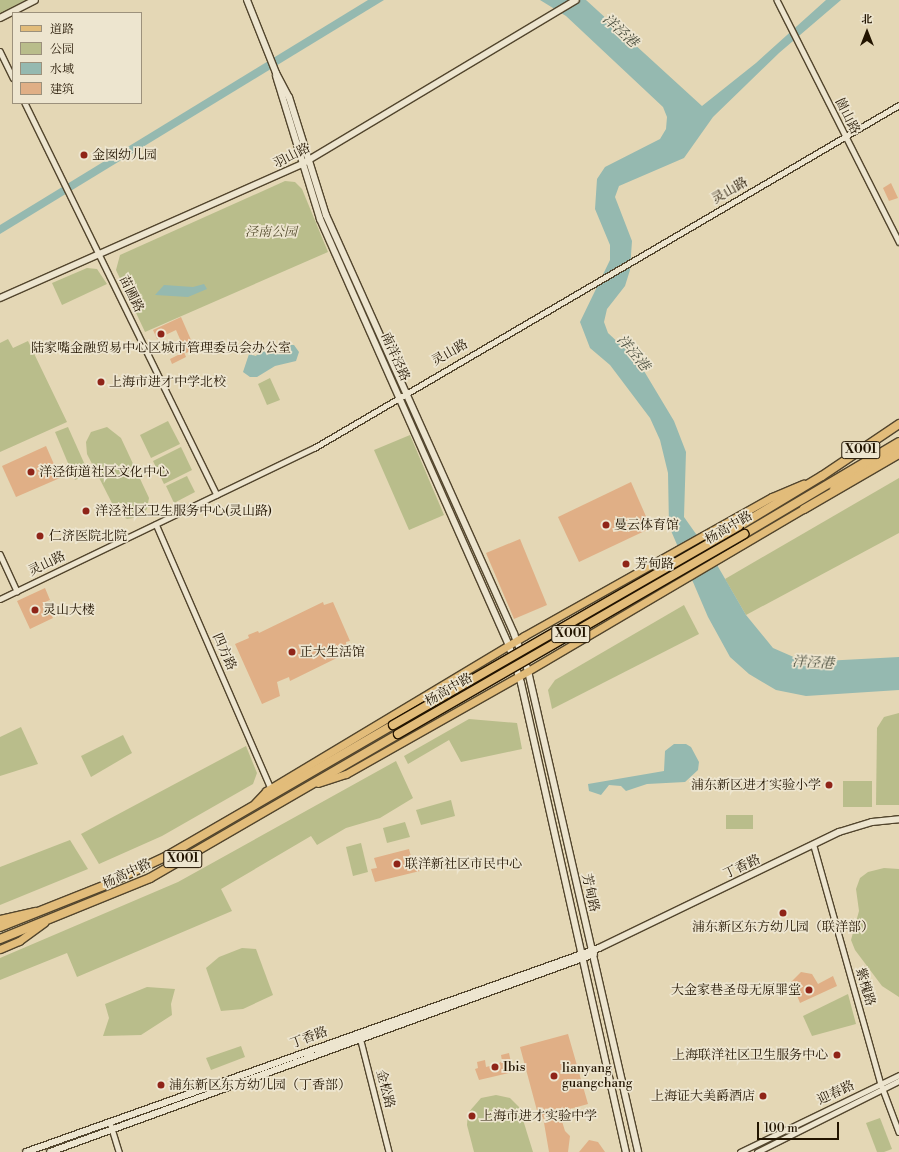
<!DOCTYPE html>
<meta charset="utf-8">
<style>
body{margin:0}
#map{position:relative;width:899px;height:1152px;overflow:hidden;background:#e4d7b5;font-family:"Libre Bodoni","Noto Serif SC",serif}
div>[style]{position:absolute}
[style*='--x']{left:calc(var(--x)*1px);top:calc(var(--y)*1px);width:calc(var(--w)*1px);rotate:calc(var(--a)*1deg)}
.green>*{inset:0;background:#b9bd8b}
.water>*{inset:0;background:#95b9b0}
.building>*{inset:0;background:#e0af86}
.roads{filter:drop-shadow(1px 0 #52452d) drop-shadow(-1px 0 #52452d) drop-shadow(0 1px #52452d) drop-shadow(0 -1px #52452d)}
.street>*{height:4.5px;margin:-2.25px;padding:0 2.25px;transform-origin:2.25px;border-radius:2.25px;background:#ede5cf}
.secondary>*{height:6px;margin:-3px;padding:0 3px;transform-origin:3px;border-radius:3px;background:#ede5cf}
.primary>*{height:7px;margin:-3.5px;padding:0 3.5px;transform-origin:3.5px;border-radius:3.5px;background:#e2bc7a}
.highway>*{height:8px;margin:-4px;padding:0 4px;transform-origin:4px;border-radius:4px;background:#e2bc7a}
.bridges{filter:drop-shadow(1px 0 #221400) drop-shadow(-1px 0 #221400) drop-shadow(0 1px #221400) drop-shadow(0 -1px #221400)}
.highway-bridge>*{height:8px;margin:-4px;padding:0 4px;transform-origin:4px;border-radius:4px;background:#e2bc7a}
.dots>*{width:11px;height:11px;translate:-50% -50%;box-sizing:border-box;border:2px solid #ede5cf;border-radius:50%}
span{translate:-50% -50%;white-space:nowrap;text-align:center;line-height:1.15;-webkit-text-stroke:3.5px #ede5cf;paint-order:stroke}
.shield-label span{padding:1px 3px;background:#ede5cf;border:1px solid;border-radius:3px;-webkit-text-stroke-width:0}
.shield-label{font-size:12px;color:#221400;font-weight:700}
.street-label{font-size:13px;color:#221400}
.poi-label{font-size:13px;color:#221400}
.left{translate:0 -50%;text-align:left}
.right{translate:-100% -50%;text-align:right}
.park-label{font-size:13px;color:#574f31;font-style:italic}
.water-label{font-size:14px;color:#4a4e3e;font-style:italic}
.legend{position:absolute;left:12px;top:12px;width:130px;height:92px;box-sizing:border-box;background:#ede5cf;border:1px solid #9c917c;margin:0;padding:5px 7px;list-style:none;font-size:12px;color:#221400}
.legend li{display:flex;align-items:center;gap:8px;height:20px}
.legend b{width:20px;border:1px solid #9c917c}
.north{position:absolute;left:847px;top:12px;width:40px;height:40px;-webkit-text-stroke:3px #ede5cf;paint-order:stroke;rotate:0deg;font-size:11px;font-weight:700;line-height:16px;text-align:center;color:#221400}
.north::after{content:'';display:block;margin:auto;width:14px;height:18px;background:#221400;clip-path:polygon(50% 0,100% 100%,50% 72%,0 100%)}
.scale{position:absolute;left:757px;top:1122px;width:82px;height:18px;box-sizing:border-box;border:2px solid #221400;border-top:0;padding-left:5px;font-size:12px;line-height:14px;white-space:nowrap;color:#221400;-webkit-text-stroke:3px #ede5cf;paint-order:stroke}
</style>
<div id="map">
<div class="green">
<div style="clip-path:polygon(0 0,26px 0,0 14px)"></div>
<div style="clip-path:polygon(285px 181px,295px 182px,302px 189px,328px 252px,145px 332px,116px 270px,120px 255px)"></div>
<div style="clip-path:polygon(87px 268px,97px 269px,107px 284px,62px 305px,52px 283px)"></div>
<div style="clip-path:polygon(8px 339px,13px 348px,28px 341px,67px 422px,0 452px,0 343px)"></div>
<div style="clip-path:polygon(270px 378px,280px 400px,267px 405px,258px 384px)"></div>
<div style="clip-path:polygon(168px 421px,180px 444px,151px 458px,140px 435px)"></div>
<div style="clip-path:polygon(68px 427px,89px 474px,75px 480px,55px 432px)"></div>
<div style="clip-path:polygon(107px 427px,121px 438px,149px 498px,147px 509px,139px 517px,127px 519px,117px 513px,87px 454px,86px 442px,91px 432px)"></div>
<div style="clip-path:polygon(410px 435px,444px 515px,409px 530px,374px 450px)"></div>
<div style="clip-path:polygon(181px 447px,192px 470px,164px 484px,153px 461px)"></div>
<div style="clip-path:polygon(187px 476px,195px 492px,174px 503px,166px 486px)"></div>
<div style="clip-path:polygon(899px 478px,899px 533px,746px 615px,725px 579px)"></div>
<div style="clip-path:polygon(684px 605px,699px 634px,552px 709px,548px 690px,555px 680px)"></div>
<div style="clip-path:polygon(899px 713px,899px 805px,876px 805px,877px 728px,884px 717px)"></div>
<div style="clip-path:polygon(469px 719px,517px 723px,522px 749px,461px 762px,449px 740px,408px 764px,404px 756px)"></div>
<div style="clip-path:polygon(21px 727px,38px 764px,0 776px,0 737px)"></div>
<div style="clip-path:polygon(123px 735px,132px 753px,91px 777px,81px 756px)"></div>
<div style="clip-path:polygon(246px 746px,257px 773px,253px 784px,162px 836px,99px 864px,81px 834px)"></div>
<div style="clip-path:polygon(396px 761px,413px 798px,380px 818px,346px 828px,317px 845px,311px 836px,221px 889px,232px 911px,77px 977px,67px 953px,0 980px,0 958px,178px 882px)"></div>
<div style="clip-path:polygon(843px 781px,872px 781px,872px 807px,843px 807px)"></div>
<div style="clip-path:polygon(451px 800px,455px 816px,421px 825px,416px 810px)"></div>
<div style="clip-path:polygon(726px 815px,753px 815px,753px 829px,726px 829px)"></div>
<div style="clip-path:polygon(405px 822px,410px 837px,387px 843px,383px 828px)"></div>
<div style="clip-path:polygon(70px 840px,88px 869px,0 905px,0 867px)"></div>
<div style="clip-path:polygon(361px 843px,368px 872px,353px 876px,346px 847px)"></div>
<div style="clip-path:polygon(884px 868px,899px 869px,899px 997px,882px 986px,855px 950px,851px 940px,859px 911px,856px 889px,860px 878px,868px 872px)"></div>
<div style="clip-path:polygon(242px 948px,256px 949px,273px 995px,243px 1009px,221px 1011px,206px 968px,219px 957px)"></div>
<div style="clip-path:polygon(147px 987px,175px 989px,171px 1004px,172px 1015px,141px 1035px,103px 1036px,109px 1018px,105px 1004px)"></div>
<div style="clip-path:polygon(848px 994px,856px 1024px,812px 1036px,803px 1016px)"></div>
<div style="clip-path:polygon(241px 1046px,245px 1057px,211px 1070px,206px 1058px)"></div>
<div style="clip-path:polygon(496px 1095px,510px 1098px,519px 1107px,533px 1152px,474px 1152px,467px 1125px,468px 1113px,481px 1098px)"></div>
<div style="clip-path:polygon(880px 1118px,892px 1149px,884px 1152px,877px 1152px,866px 1123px)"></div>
</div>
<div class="water">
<div style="clip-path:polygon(368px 0,384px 0,0 234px,0 225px)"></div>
<div style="clip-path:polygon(540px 0,586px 0,702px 106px,756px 63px,826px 0,841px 0,779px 53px,713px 117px,684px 158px,619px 186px,615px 197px,632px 241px,630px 270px,625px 286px,607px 309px,604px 322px,608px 333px,638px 361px,674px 421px,686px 452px,684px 517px,713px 558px,746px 615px,773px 648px,805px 662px,899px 657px,899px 690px,806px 696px,776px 690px,749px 674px,730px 657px,708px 617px,669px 526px,668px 473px,660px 440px,650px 418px,610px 365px,590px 348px,580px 322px,610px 260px,610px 245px,595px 209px,597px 179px,605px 167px,660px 139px,666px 129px,667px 117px,663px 107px,566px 16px)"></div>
<div style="clip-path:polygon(204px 284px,207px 289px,188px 297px,155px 295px,164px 285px,193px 287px)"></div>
<div style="clip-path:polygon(283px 345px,294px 345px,299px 352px,296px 361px,275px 366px,257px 377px,250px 377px,243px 372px,249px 354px,256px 356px,259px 352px,283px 350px)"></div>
<div style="clip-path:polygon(674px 744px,686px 744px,691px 747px,699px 762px,698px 770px,685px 782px,647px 784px,626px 791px,621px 786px,609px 785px,601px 795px,589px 791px,588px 784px,664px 771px,665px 751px)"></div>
</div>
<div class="building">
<div style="clip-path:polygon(891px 183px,898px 198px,889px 201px,883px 188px)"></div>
<div style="clip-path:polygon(181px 317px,195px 349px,186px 353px,176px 330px,157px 339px,153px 330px)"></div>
<div style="clip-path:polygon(184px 352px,186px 357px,172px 364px,170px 359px)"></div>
<div style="clip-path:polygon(46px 446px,60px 478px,16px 497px,2px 466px)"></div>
<div style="clip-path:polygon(631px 482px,651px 528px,579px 562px,558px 517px)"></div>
<div style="clip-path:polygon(520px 539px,547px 605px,514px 619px,486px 553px)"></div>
<div style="clip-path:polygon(45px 588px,50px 600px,45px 602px,53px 618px,30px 629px,17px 601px)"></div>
<div style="clip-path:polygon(323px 602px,324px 605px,333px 602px,350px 641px,346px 642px,347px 653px,290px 681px,289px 677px,277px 682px,280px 696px,262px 704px,235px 644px,249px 638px,248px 635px,258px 631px,259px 633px)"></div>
<div style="clip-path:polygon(409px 849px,412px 860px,417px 859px,420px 871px,375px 882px,371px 869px,377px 868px,374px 858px)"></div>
<div style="clip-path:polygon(801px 972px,812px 974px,818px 984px,833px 976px,837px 986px,800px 1003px,796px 993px,791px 996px,787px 986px)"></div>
<div style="clip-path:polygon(568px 1034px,588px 1104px,559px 1112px,565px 1131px,570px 1136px,568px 1152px,549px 1152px,543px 1117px,539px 1118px,520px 1047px)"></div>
<div style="clip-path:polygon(509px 1053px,513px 1072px,479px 1080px,475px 1069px,478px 1068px,477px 1062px,485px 1060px,486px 1067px,498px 1064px,502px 1061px,501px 1055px)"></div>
<div style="clip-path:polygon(589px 1140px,598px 1142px,605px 1152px,579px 1152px)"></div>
</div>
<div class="roads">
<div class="street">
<div style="--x:777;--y:0;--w:271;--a:63.2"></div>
<div style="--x:0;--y:51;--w:30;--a:64"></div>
<div style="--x:25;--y:103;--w:436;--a:63.9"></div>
<div style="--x:156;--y:524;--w:288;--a:66.5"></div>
<div style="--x:0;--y:554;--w:41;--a:65.3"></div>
<div style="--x:0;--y:599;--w:348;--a:-25.7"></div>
<div style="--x:314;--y:448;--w:678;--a:-30.38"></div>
<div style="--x:814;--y:846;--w:247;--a:74.3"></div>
<div style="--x:881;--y:1084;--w:51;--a:69.4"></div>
<div style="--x:360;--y:1037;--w:119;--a:75.8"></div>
<div style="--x:110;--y:1122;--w:31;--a:73"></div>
<div style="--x:740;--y:1152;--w:177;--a:-25.8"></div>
<div style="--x:757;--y:1152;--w:159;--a:-26.6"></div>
</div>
<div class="secondary">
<div style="--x:247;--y:0;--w:79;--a:68.3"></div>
<div style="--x:276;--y:73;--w:27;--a:62"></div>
<div style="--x:289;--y:97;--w:124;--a:72.6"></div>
<div style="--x:326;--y:215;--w:459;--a:65.8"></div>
<div style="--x:514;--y:634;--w:40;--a:69"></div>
<div style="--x:528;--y:671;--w:493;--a:77.1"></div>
<div style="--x:0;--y:18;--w:39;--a:-27"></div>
<div style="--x:276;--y:76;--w:150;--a:72.9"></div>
<div style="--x:320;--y:219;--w:467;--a:66.1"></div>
<div style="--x:509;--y:646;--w:39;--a:72"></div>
<div style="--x:521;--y:683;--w:481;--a:77.4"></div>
<div style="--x:0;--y:298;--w:330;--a:-23.9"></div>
<div style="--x:302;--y:164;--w:319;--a:-30.9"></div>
<div style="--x:26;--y:1152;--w:608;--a:-19.6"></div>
<div style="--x:599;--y:948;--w:267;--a:-25.8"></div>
<div style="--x:839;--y:832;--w:34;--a:-17"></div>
<div style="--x:872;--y:822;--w:27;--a:-6"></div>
<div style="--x:50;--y:1152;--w:579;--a:-20"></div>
</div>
<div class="primary">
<div style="--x:833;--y:488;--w:78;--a:-31.8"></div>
<div style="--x:318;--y:783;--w:29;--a:-18"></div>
<div style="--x:346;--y:774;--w:209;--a:-29.5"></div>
<div style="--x:528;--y:671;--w:325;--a:-30.5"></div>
<div style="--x:255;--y:803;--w:16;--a:-47"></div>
<div style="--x:266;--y:791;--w:301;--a:-31"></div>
<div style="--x:524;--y:636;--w:284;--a:-29.3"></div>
<div style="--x:772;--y:497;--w:34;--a:-23"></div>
<div style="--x:0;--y:919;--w:36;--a:-13"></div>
<div style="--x:0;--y:949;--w:21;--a:-23"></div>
<div style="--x:19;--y:941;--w:31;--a:-36"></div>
</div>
<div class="highway">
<div style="--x:804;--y:509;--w:110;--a:-30.1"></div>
<div style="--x:739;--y:526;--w:97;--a:-31.1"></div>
<div style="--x:822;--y:476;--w:93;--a:-34"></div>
<div style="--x:744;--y:534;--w:180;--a:-30.7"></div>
<div style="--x:0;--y:927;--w:111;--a:-21.7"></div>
<div style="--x:103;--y:886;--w:71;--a:-25.1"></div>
<div style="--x:167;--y:856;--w:261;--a:-30.1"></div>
<div style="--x:0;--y:939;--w:162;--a:-22.1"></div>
<div style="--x:150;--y:878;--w:287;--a:-30.1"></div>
</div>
</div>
<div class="bridges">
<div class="highway-bridge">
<div style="--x:393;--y:725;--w:399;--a:-29.9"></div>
<div style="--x:398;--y:734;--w:400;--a:-30"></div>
</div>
</div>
<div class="dots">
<div style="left:84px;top:155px;background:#8f2418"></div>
<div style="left:161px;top:334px;background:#8f2418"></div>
<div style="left:101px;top:382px;background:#8f2418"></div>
<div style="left:31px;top:472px;background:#8f2418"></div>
<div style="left:86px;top:511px;background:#8f2418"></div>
<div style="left:606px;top:525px;background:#8f2418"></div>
<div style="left:40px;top:536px;background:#8f2418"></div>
<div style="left:626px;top:564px;background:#8f2418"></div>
<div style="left:35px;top:610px;background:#8f2418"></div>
<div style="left:292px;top:652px;background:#8f2418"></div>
<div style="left:829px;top:785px;background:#8f2418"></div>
<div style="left:397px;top:864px;background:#8f2418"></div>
<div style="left:783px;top:913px;background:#8f2418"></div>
<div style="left:809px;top:990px;background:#8f2418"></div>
<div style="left:837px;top:1055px;background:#8f2418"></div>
<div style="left:495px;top:1067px;background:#8f2418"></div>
<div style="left:554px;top:1076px;background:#8f2418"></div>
<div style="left:161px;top:1085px;background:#8f2418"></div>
<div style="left:763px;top:1096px;background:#8f2418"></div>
<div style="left:472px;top:1116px;background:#8f2418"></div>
</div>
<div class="shield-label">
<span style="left:861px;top:450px">X001</span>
<span style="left:571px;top:634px">X001</span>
<span style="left:183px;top:859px">X001</span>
</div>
<div class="street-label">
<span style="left:847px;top:116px;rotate:63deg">崮山路</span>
<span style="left:292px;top:156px;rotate:-27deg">羽山路</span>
<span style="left:730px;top:191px;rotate:-30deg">灵山路</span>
<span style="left:131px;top:294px;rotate:64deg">苗圃路</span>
<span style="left:450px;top:353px;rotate:-30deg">灵山路</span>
<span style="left:395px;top:357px;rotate:66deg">南洋泾路</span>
<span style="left:729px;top:528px;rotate:-30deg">杨高中路</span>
<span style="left:47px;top:564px;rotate:-26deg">灵山路</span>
<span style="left:224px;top:652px;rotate:66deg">四方路</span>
<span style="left:449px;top:690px;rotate:-30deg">杨高中路</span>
<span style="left:742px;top:867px;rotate:-25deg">丁香路</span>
<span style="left:127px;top:874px;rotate:-25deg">杨高中路</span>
<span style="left:590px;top:893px;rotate:77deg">芳甸路</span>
<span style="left:865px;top:987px;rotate:74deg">紫槐路</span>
<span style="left:309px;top:1038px;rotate:-20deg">丁香路</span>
<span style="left:385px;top:1089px;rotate:76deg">金松路</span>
<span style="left:836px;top:1093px;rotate:-25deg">迎春路</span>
</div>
<div class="poi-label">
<span class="left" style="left:92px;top:155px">金囡幼儿园</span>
<span style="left:161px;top:348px">陆家嘴金融贸易中心区城市管理委员会办公室</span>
<span class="left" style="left:109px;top:382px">上海市进才中学北校</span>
<span class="left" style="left:39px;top:472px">洋泾街道社区文化中心</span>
<span class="left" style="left:95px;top:511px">洋泾社区卫生服务中心(灵山路)</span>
<span class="left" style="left:614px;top:525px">曼云体育馆</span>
<span class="left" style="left:49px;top:536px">仁济医院北院</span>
<span class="left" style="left:635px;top:564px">芳甸路</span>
<span class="left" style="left:43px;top:610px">灵山大楼</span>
<span class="left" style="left:300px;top:652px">正大生活馆</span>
<span class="right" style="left:821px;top:785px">浦东新区进才实验小学</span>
<span class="left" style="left:405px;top:864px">联洋新社区市民中心</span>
<span style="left:783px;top:927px">浦东新区东方幼儿园（联洋部）</span>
<span class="right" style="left:801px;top:990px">大金家巷圣母无原罪堂</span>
<span class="right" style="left:828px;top:1055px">上海联洋社区卫生服务中心</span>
<span class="left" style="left:503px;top:1067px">Ibis</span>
<span class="left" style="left:562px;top:1076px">lianyang<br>guangchang</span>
<span class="left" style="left:169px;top:1085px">浦东新区东方幼儿园（丁香部）</span>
<span class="right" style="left:755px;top:1096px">上海证大美爵酒店</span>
<span class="left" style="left:480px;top:1116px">上海市进才实验中学</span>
</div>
<div class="park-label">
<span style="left:271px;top:232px">泾南公园</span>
</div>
<div class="water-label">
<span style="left:620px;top:31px;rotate:42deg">洋泾港</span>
<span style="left:633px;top:353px;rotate:50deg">洋泾港</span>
<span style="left:813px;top:663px;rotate:3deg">洋泾港</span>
</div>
<ul class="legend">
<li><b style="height:5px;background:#e2bc7a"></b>道路</li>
<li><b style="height:11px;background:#b9bd8b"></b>公园</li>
<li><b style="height:11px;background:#95b9b0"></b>水域</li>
<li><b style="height:11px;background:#e0af86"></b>建筑</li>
</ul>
<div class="north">北</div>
<div class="scale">100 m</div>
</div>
